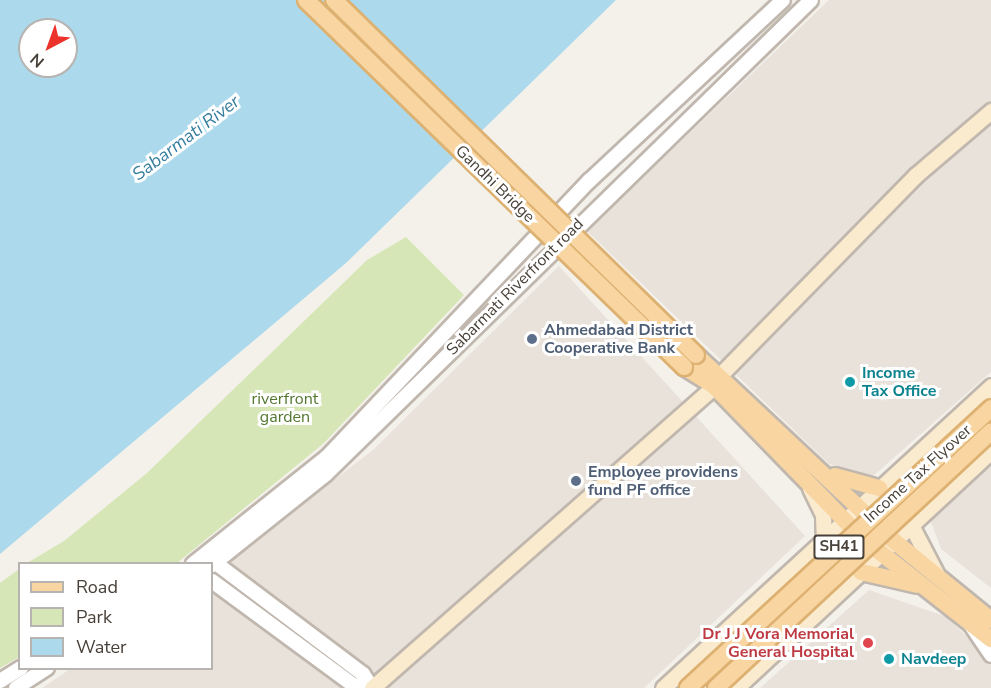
<!DOCTYPE html>
<style>
body{margin:0}
#map{position:relative;width:991px;height:688px;overflow:hidden;background:#f4f1eb;font-family:"Nunito Sans",sans-serif}
div>[style]{position:absolute}
[style*='--x']{left:calc(var(--x)*1px);top:calc(var(--y)*1px);width:calc(var(--w)*1px);rotate:calc(var(--a)*1deg)}
.residential>*{inset:0;background:#e8e2da}
.green>*{inset:0;background:#d6e6b7}
.water>*{inset:0;background:#acd9ec}
.roads{filter:drop-shadow(2px 0 #c0b7ae) drop-shadow(-2px 0 #c0b7ae) drop-shadow(0 2px #c0b7ae) drop-shadow(0 -2px #c0b7ae)}
.tertiary>*{height:14px;margin:-7px;padding:0 7px;transform-origin:7px;border-radius:7px;background:#fff}
.secondary>*{height:15px;margin:-7.5px;padding:0 7.5px;transform-origin:7.5px;border-radius:7.5px;background:#fbebce}
.primary>*{height:16px;margin:-8px;padding:0 8px;transform-origin:8px;border-radius:8px;background:#f8d5a1}
.bridges{filter:drop-shadow(2px 0 #ddb171) drop-shadow(-2px 0 #ddb171) drop-shadow(0 2px #ddb171) drop-shadow(0 -2px #ddb171)}
.primary-bridge>*{height:16px;margin:-8px;padding:0 8px;transform-origin:8px;border-radius:8px;background:#f8d5a1}
.dots>*{width:16px;height:16px;translate:-50% -50%;box-sizing:border-box;border:3px solid #fff;border-radius:50%}
span{translate:-50% -50%;white-space:nowrap;text-align:center;line-height:1.15;-webkit-text-stroke:6px #fff;paint-order:stroke}
.shield-label span{padding:2px 4px;background:#fff;border:2px solid;border-radius:4px;-webkit-text-stroke-width:0}
.shield-label{font-size:15px;color:#484139;font-weight:700}
.street-label{font-size:16px;color:#484139}
.service-label{font-size:16px;color:#4e5e75;font-weight:700}
.left{translate:0 -50%;text-align:left}
.culture-label{font-size:16px;color:#0d838f;font-weight:700}
.park-label{font-size:16px;color:#52772f}
.health-label{font-size:16px;color:#be3a42;font-weight:700}
.right{translate:-100% -50%;text-align:right}
.water-label{font-size:18px;color:#347d9e;font-style:italic}
.legend{position:absolute;left:18px;top:562px;width:195px;height:108px;box-sizing:border-box;background:#fff;border:2px solid #b6b3b0;margin:0;padding:8px 10px;list-style:none;font-size:18px;color:#484139}
.legend li{display:flex;align-items:center;gap:12px;height:30px}
.legend b{width:30px;border:2px solid #b6b3b0}
.north{position:absolute;left:18px;top:18px;width:60px;height:60px;box-sizing:border-box;background:#fff;border:2px solid #b6b3b0;border-radius:50%;rotate:221deg;font-size:16px;font-weight:700;line-height:24px;text-align:center;color:#484139}
.north::after{content:'';display:block;margin:auto;width:21px;height:27px;background:#ec332b;clip-path:polygon(50% 0,100% 100%,50% 72%,0 100%)}
</style>
<div id="map">
<div class="residential">
<div style="clip-path:polygon(829px 0,991px 0,991px 372px,872px 477px,829px 464px,587px 231px)"></div>
<div style="clip-path:polygon(559px 266px,805px 536px,644px 688px,42px 688px,70px 669px,212px 668px,212px 573px,373px 450px)"></div>
<div style="clip-path:polygon(991px 465px,991px 588px,941px 549px,930px 519px)"></div>
<div style="clip-path:polygon(869px 590px,947px 617px,991px 661px,991px 688px,760px 688px)"></div>
</div>
<div class="green">
<div style="clip-path:polygon(406px 237px,464px 295px,324px 443px,177px 563px,27px 563px,64px 541px,147px 473px,367px 260px)"></div>
<div style="clip-path:polygon(19px 569px,19px 657px,0 668px,0 583px)"></div>
</div>
<div class="water">
<div style="clip-path:polygon(evenodd,0 0,616px 0,346px 263px,0 554px,0 0,30px 30px,66px 30px,66px 66px,30px 66px,30px 30px)"></div>
</div>
<div class="roads">
<div class="tertiary">
<div style="--x:209;--y:558;--w:193;--a:37"></div>
<div style="--x:363;--y:674;--w:17;--a:57"></div>
<div style="--x:193;--y:564;--w:171;--a:-38.6"></div>
<div style="--x:327;--y:457;--w:381;--a:-46.5"></div>
<div style="--x:589;--y:181;--w:265;--a:-43"></div>
<div style="--x:212;--y:565;--w:146;--a:-38.6"></div>
<div style="--x:326;--y:474;--w:678;--a:-44.34"></div>
<div style="--x:212;--y:581;--w:175;--a:36.4"></div>
<div style="--x:353;--y:685;--w:18;--a:9"></div>
<div style="--x:971;--y:625;--w:36;--a:56"></div>
<div style="--x:0;--y:681;--w:25;--a:-32"></div>
<div style="--x:16;--y:688;--w:37;--a:-33"></div>
</div>
<div class="secondary">
<div style="--x:721;--y:374;--w:279;--a:-45.6"></div>
<div style="--x:916;--y:175;--w:99;--a:-40.5"></div>
<div style="--x:810;--y:488;--w:30;--a:64"></div>
<div style="--x:823;--y:515;--w:24;--a:88"></div>
<div style="--x:911;--y:525;--w:56;--a:62.5"></div>
<div style="--x:372;--y:688;--w:456;--a:-41.4"></div>
<div style="--x:663;--y:688;--w:446;--a:-42.6"></div>
<div style="--x:736;--y:688;--w:348;--a:-42.9"></div>
</div>
<div class="primary">
<div style="--x:696;--y:355;--w:272;--a:43.2"></div>
<div style="--x:894;--y:541;--w:125;--a:39.2"></div>
<div style="--x:684;--y:367;--w:36;--a:32"></div>
<div style="--x:714;--y:386;--w:212;--a:45.8"></div>
<div style="--x:862;--y:538;--w:164;--a:38.1"></div>
<div style="--x:835;--y:476;--w:46;--a:15.3"></div>
<div style="--x:861;--y:572;--w:58;--a:12.8"></div>
</div>
</div>
<div class="bridges">
<div class="primary-bridge">
<div style="--x:306;--y:0;--w:527;--a:44.15"></div>
<div style="--x:334;--y:0;--w:507;--a:44.44"></div>
<div style="--x:688;--y:688;--w:413;--a:-42.7"></div>
<div style="--x:716;--y:688;--w:376;--a:-43"></div>
</div>
</div>
<div class="dots">
<div style="left:532px;top:339px;background:#5c6f8a"></div>
<div style="left:850px;top:382px;background:#0f9aa8"></div>
<div style="left:576px;top:481px;background:#5c6f8a"></div>
<div style="left:868px;top:643px;background:#e0444e"></div>
<div style="left:889px;top:659px;background:#0f9aa8"></div>
</div>
<div class="shield-label">
<span style="left:839px;top:547px">SH41</span>
</div>
<div class="street-label">
<span style="left:495px;top:184px;rotate:44deg">Gandhi Bridge</span>
<span style="left:515px;top:287px;rotate:-45deg">Sabarmati Riverfront road</span>
<span style="left:918px;top:474px;rotate:-42deg">Income Tax Flyover</span>
</div>
<div class="service-label">
<span class="left" style="left:544px;top:339px">Ahmedabad District<br>Cooperative Bank</span>
<span class="left" style="left:588px;top:481px">Employee providens<br>fund PF office</span>
</div>
<div class="culture-label">
<span class="left" style="left:862px;top:382px">Income<br>Tax Office</span>
<span class="left" style="left:901px;top:659px">Navdeep</span>
</div>
<div class="park-label">
<span style="left:285px;top:408px">riverfront<br>garden</span>
</div>
<div class="health-label">
<span class="right" style="left:854px;top:643px">Dr J J Vora Memorial<br>General Hospital</span>
</div>
<div class="water-label">
<span style="left:186px;top:138px;rotate:-37deg">Sabarmati River</span>
</div>
<ul class="legend">
<li><b style="height:8px;background:#f8d5a1"></b>Road</li>
<li><b style="height:16px;background:#d6e6b7"></b>Park</li>
<li><b style="height:16px;background:#acd9ec"></b>Water</li>
</ul>
<div class="north">N</div>
</div>
